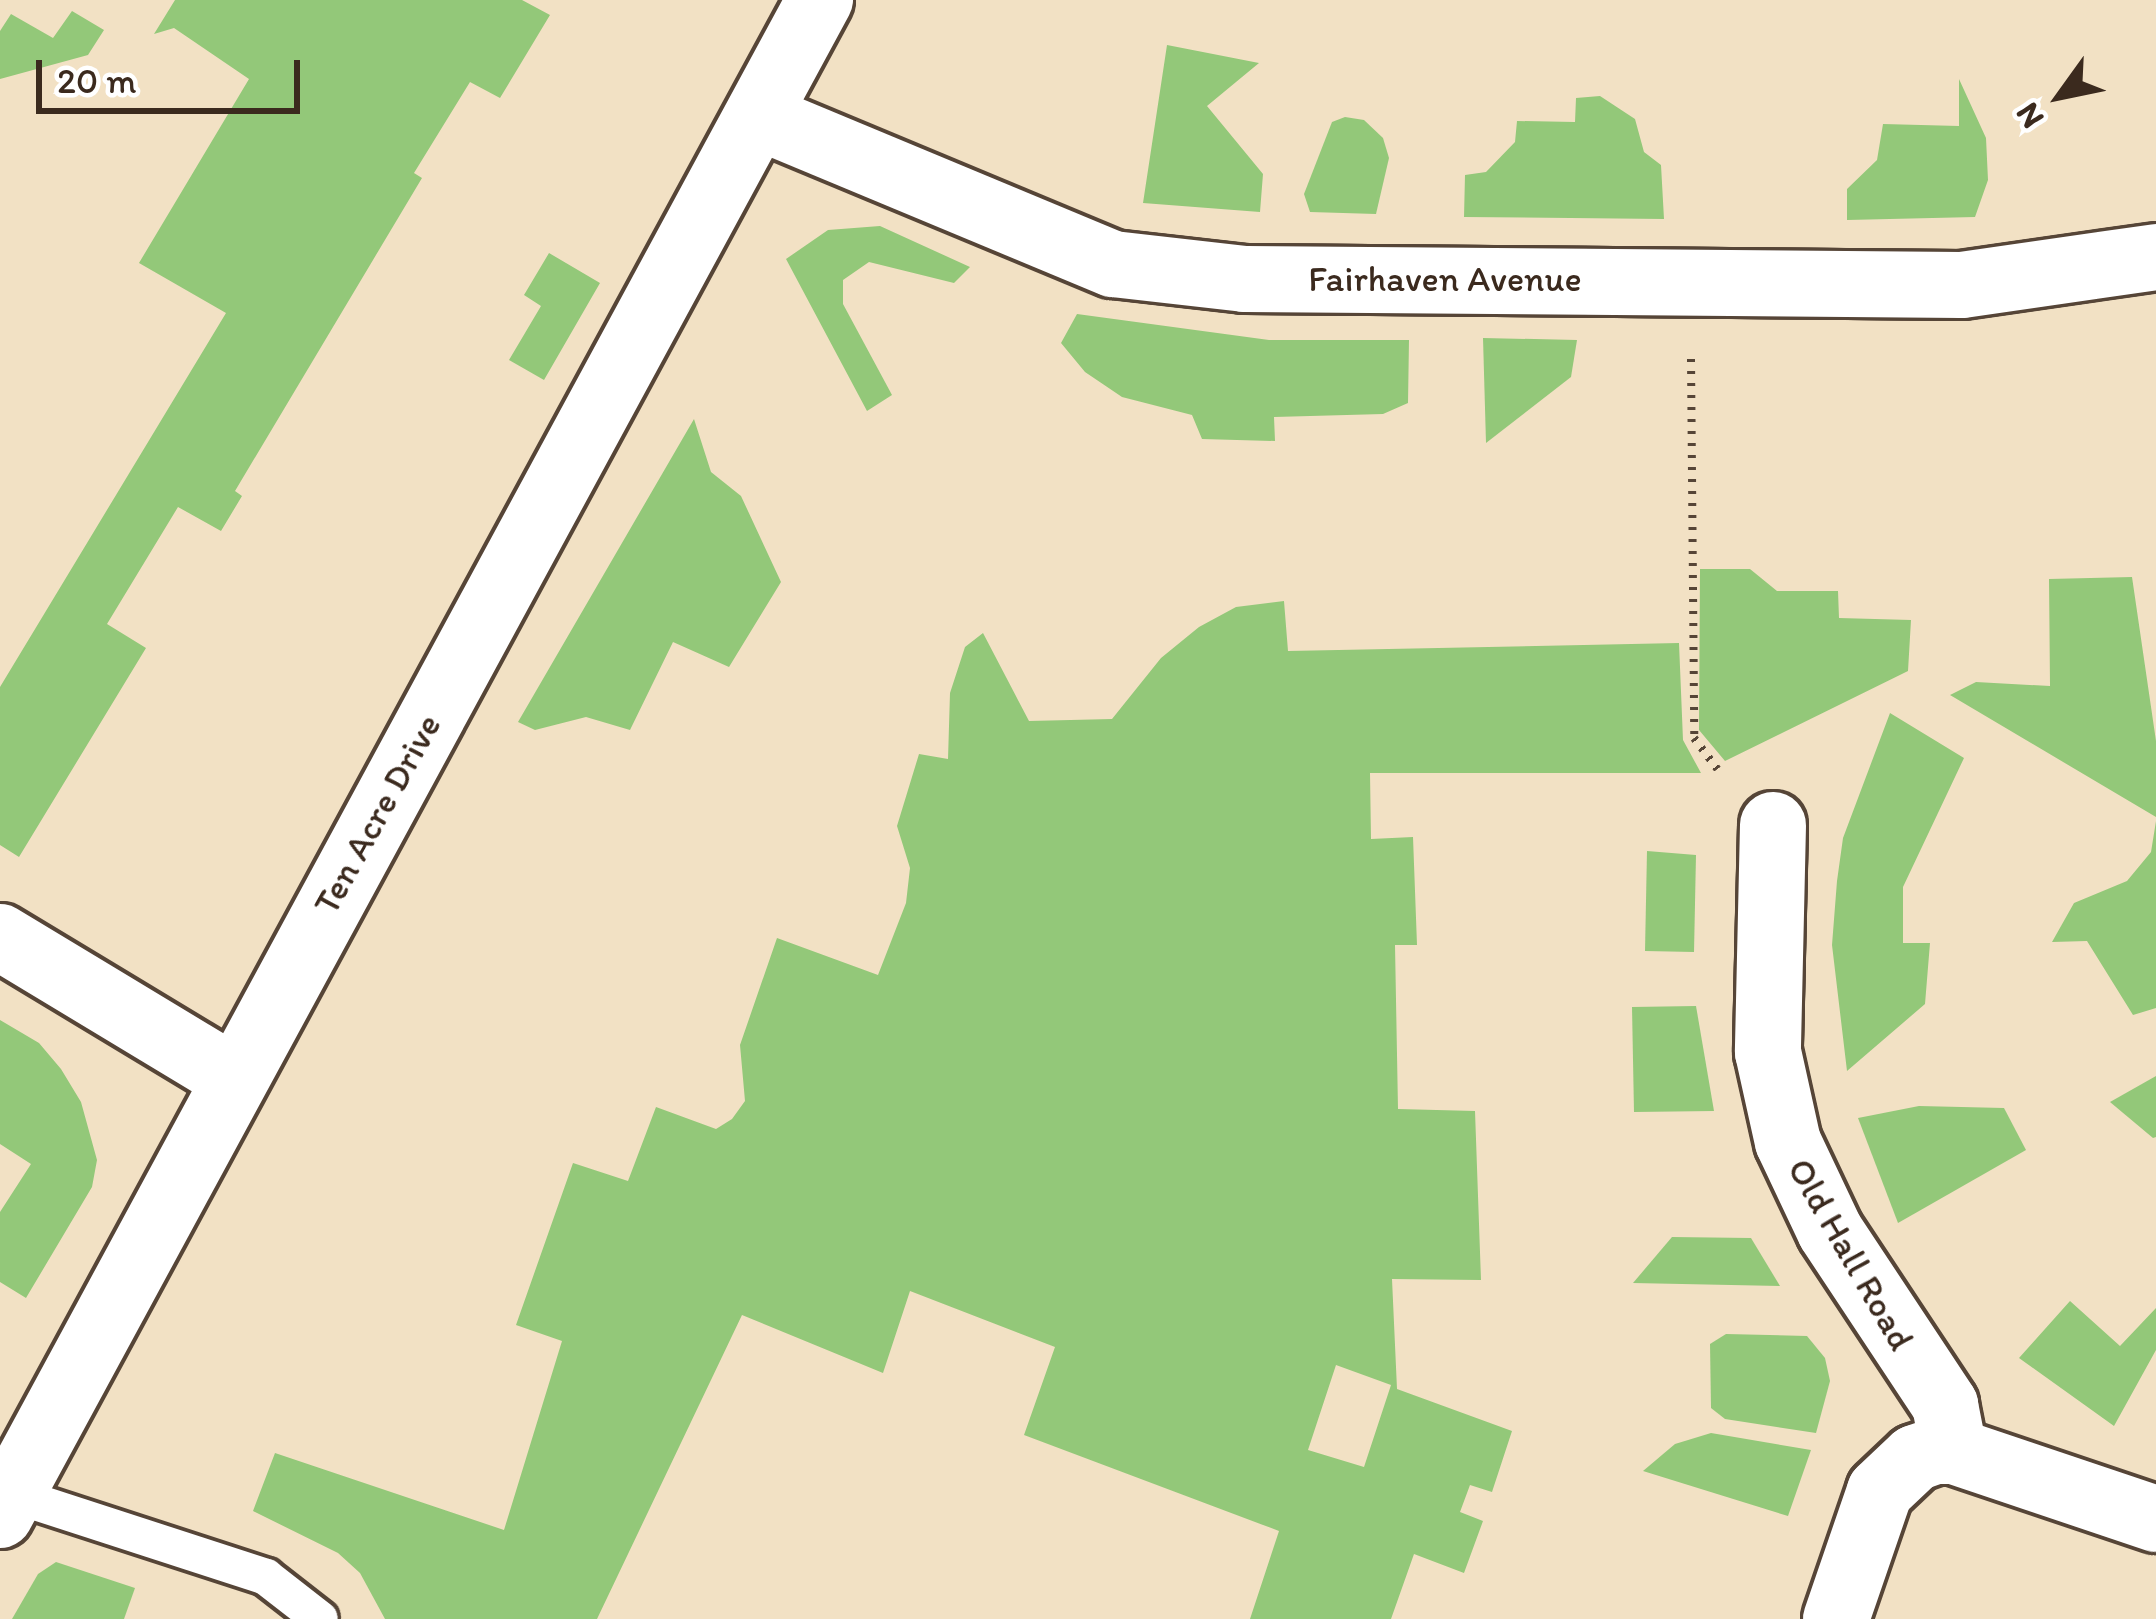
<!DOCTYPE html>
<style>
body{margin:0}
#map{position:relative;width:2156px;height:1619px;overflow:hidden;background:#f2e1c4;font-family:Itim,sans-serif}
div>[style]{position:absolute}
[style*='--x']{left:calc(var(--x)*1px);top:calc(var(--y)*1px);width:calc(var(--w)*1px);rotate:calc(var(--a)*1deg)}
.green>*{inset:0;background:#93c879}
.path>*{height:8px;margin-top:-4px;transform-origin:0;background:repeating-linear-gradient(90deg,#564537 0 3px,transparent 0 12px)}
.roads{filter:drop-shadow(3px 0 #564537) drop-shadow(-3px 0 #564537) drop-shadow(0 3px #564537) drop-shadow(0 -3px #564537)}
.service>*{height:36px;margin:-18px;padding:0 18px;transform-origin:18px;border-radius:18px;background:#fff}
.minor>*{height:66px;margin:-33px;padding:0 33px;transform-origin:33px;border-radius:33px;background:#fff}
span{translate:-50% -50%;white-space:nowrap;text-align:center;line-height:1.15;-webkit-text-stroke:10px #fff;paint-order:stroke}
.street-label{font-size:36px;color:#3b2a1e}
.north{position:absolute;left:2000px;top:36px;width:120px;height:120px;-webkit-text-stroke:9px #fff;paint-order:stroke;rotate:237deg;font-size:33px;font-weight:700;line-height:48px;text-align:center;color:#3b2a1e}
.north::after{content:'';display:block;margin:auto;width:42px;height:54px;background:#3b2a1e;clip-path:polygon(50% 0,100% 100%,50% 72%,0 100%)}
.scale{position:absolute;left:36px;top:60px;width:264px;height:54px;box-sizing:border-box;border:6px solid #3b2a1e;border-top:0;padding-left:15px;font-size:36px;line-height:42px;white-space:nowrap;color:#3b2a1e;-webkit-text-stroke:9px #fff;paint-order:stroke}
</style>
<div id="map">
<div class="green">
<div style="clip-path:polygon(175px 0,522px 0,550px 15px,500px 98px,470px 82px,414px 173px,422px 178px,235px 491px,242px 496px,221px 531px,178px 507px,107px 624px,146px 648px,19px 857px,0 845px,0 687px,226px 313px,139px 263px,249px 79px,174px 28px,154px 34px)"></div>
<div style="clip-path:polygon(72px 11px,104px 30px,88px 55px,0 79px,0 31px,11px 14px,53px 38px)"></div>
<div style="clip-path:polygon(1167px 45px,1259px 63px,1207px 106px,1263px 174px,1260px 212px,1143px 203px)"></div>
<div style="clip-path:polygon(1959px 79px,1986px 138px,1988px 180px,1975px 217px,1847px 220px,1847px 189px,1877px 160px,1883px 124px,1959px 126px)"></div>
<div style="clip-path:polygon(1600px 96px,1635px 119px,1644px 152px,1661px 165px,1664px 219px,1464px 217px,1465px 175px,1486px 172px,1515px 142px,1517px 121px,1575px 122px,1576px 98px)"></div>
<div style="clip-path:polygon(1345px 117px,1364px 120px,1383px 138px,1389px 158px,1376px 214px,1310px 212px,1304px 194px,1332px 122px)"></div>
<div style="clip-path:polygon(880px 226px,970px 267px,954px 283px,869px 262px,843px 280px,843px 304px,892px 395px,867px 411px,786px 259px,828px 230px)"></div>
<div style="clip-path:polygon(549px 253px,600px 283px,544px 380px,509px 360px,541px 306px,524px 295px)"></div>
<div style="clip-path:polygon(1077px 314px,1269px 340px,1409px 340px,1408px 403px,1383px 414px,1274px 417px,1275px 441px,1202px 439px,1192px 415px,1122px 397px,1085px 372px,1061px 343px)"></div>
<div style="clip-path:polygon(1483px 338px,1577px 340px,1571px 377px,1486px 443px)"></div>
<div style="clip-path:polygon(694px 419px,711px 472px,741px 496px,781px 582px,729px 667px,673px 642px,630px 730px,586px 717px,535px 730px,518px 722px)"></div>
<div style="clip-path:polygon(1700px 569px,1750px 569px,1777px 591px,1838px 591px,1839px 618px,1911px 620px,1908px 671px,1725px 761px,1699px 730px)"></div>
<div style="clip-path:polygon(2132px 577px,2156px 741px,2156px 817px,1950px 695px,1976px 682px,2050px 686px,2049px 579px)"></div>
<div style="clip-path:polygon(evenodd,1284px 601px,1288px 651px,1679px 643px,1683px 740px,1701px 773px,1370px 773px,1371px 839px,1413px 837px,1417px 945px,1395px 945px,1398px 1109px,1475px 1111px,1481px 1280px,1392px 1279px,1397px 1389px,1512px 1431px,1492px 1492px,1470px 1485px,1460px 1512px,1483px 1521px,1464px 1573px,1414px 1554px,1391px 1619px,1250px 1619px,1279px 1531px,1024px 1435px,1055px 1347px,910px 1291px,883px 1373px,742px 1315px,597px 1619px,385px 1619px,360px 1573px,338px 1553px,253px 1511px,275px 1453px,504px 1530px,562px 1341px,516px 1325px,573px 1163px,628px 1181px,656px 1107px,716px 1129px,732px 1119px,745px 1101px,740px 1045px,777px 938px,878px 975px,906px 903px,910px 868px,897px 826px,919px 754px,948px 759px,950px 693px,965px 647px,983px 633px,1029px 721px,1112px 719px,1161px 658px,1199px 627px,1236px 607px,1284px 601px,1336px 1365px,1391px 1385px,1364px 1467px,1308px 1450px,1336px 1365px)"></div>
<div style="clip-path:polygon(1890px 713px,1964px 758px,1903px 887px,1903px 943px,1930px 943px,1925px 1004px,1847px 1071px,1832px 945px,1837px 881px,1843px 838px)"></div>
<div style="clip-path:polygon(2156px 821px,2156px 1008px,2133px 1015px,2087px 941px,2052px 942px,2074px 903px,2127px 881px,2151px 852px)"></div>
<div style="clip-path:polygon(1647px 851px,1696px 855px,1694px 952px,1645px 951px)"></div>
<div style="clip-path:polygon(1696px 1006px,1714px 1111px,1634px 1112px,1632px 1007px)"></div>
<div style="clip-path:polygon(0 1020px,39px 1043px,61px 1069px,81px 1102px,97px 1160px,92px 1187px,26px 1298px,0 1282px,0 1212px,31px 1164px,0 1144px)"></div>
<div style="clip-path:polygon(2156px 1076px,2156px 1137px,2153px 1138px,2110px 1102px)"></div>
<div style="clip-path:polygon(1919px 1106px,2004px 1108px,2026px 1150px,1898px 1223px,1858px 1118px)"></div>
<div style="clip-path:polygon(1672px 1237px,1751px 1238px,1780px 1286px,1633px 1283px)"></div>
<div style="clip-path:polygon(2070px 1301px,2120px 1346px,2156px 1308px,2156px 1350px,2114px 1426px,2019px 1358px)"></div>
<div style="clip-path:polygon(1726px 1334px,1807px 1336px,1825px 1358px,1830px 1381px,1816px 1433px,1725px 1419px,1711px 1408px,1710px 1344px)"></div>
<div style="clip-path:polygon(1711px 1433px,1811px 1450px,1788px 1516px,1643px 1471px,1675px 1444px)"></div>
<div style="clip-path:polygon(56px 1562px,135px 1588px,124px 1619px,12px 1619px,38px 1574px)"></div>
</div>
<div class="path">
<div style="--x:1691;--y:359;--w:379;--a:89.5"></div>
<div style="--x:1694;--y:738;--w:39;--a:53"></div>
</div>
<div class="roads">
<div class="service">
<div style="--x:11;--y:1494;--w:268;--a:18"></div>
<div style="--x:266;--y:1577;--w:68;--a:37.9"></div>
</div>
<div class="minor">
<div style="--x:762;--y:118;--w:380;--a:22.6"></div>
<div style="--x:1113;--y:264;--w:133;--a:6.5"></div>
<div style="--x:1245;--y:279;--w:717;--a:0.48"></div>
<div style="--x:1962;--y:285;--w:196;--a:-8.2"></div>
<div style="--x:1773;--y:825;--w:227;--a:91.3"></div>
<div style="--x:1768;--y:1052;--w:92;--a:77.5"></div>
<div style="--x:1788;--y:1142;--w:98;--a:64.7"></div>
<div style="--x:1830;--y:1231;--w:209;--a:56.5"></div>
<div style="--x:1945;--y:1405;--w:47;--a:78.9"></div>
<div style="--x:0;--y:937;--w:271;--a:31.1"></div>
<div style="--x:0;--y:1515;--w:1723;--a:-61.58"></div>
<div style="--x:1836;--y:1619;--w:135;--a:-71"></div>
<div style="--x:1880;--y:1491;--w:48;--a:-43.3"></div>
<div style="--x:1915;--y:1458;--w:21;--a:-19"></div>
<div style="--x:1935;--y:1451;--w:19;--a:0"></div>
<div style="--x:1954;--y:1451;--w:213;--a:18.6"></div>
</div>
</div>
<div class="street-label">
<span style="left:1445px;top:279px">Fairhaven Avenue</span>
<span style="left:377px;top:814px;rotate:-61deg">Ten Acre Drive</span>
<span style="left:1851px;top:1254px;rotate:60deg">Old Hall Road</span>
</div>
<div class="north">N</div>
<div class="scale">20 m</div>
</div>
